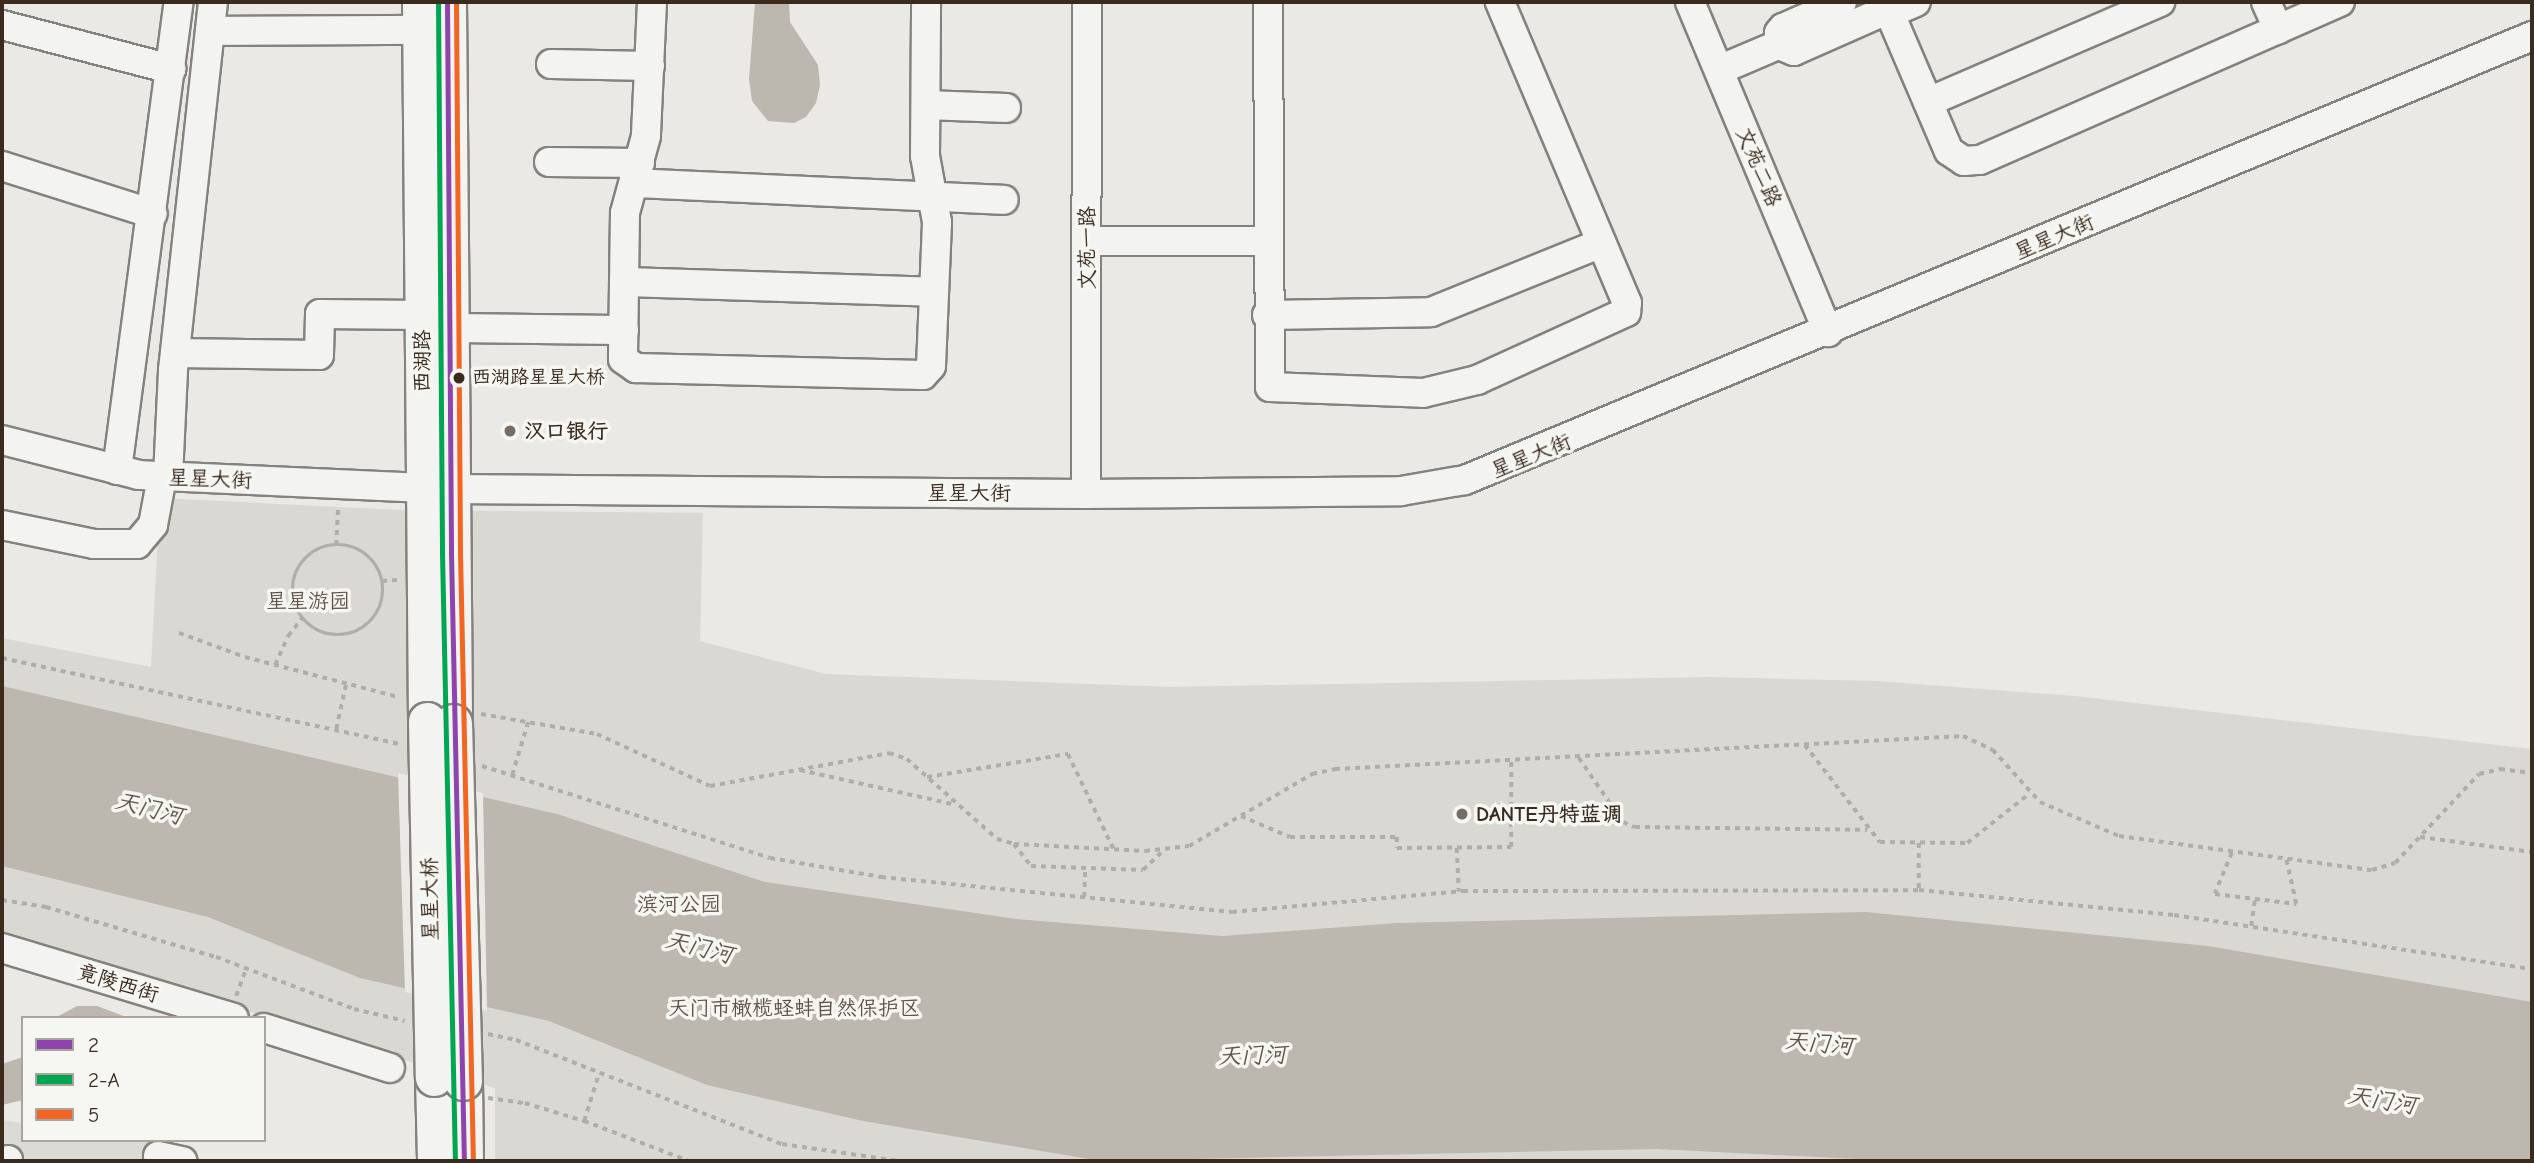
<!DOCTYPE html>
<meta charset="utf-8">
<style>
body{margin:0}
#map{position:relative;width:2534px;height:1163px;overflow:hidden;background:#eae9e6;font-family:"Comic Neue","LXGW WenKai TC",sans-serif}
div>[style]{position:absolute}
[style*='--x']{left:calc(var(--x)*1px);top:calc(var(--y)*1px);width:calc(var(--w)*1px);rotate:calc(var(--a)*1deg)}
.built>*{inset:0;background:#dbdad4}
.green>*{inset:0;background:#dad8d3}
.water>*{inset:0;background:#bcb7af}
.pier>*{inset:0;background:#eae9e6}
.path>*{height:3.5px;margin-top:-1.75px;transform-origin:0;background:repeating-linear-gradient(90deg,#b0aeac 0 5px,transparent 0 10px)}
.path>.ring{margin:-1.75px;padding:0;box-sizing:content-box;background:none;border:3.5px solid #b0aeac;border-radius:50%}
.roads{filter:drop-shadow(2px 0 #85817d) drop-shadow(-2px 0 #85817d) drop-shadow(0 2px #85817d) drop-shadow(0 -2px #85817d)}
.minor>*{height:28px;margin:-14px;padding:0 14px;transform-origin:14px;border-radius:14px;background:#f3f3f1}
.major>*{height:37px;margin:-18.5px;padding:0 18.5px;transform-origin:18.5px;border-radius:18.5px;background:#f3f3f1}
.bridges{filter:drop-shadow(2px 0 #85817d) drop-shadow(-2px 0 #85817d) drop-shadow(0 2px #85817d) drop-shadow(0 -2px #85817d)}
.major-bridge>*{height:37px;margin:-18.5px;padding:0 18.5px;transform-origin:18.5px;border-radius:18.5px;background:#f3f3f1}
.bus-1>*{height:5px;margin:-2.5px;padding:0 2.5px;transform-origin:2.5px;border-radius:2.5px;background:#8e44ad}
.bus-2>*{height:5px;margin:-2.5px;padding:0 2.5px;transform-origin:2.5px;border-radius:2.5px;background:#00a651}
.bus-3>*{height:5px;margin:-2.5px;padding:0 2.5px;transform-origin:2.5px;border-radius:2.5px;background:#f26522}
.dots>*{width:19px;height:19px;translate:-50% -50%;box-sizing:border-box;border:4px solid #f6f6f2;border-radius:50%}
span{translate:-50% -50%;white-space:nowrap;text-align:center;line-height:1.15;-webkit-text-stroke:7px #f6f6f2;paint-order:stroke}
.bus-label{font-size:19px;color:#3b2a1e}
.left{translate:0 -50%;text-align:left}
.street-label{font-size:21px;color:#3b2a1e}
.poi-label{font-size:21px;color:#3b2a1e;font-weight:700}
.park-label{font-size:21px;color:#605248}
.water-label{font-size:23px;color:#615449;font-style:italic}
.frame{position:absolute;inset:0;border:4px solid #3b2a1e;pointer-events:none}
.legend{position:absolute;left:21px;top:1016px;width:245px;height:126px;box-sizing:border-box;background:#f6f6f2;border:2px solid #aba49d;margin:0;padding:9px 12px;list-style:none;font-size:21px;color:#3b2a1e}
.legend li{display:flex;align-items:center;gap:14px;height:35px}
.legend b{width:35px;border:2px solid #aba49d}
</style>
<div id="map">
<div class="built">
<div style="clip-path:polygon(2px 1120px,23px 1123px,23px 1140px,155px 1140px,152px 1161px,2px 1161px)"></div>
</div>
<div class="green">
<div style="clip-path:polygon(160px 498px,402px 510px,703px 513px,700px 641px,826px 674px,1171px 687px,1709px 677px,1877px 681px,2075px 696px,2532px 749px,2532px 1161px,495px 1161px,495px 1088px,2px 935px,2px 638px,151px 667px)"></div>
</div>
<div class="water">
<div style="clip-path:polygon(755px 2px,789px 2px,790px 22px,818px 65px,820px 85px,816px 103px,806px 117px,794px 123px,768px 121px,752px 101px,749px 79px)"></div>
<div style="clip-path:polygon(2px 686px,557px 814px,765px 882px,1016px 919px,1222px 936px,1397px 923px,1866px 912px,2208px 946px,2532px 1002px,2532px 1161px,1897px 1161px,1657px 1149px,1101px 1161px,863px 1121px,707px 1085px,549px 1021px,360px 978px,208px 917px,2px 866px)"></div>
<div style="clip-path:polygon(77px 1006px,97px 1006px,129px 1018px,55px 1018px)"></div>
<div style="clip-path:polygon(23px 1057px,23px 1100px,2px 1105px,2px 1064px)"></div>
</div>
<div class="pier">
<div style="clip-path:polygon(398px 773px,483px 793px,487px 1011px,405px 992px)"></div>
</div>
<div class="path">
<div style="--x:336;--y:545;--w:40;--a:-87.1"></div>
<div class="ring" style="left:293px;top:545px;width:86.5px;height:86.5px"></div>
<div style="--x:382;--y:581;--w:15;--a:-4"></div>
<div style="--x:179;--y:633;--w:70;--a:20"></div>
<div style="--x:245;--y:657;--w:159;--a:14.6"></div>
<div style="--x:2;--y:658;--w:407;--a:12.2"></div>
<div style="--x:275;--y:665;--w:32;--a:-66"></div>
<div style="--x:288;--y:636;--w:24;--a:-52"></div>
<div style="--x:481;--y:714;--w:118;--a:9.8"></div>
<div style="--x:597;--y:734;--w:124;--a:24.7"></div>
<div style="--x:710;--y:786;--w:182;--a:-10.4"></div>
<div style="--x:889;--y:753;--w:19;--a:18"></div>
<div style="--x:907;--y:759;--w:120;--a:41.6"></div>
<div style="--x:997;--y:839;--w:18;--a:16"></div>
<div style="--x:1014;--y:844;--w:131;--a:3.1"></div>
<div style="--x:1145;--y:851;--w:44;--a:-6.5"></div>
<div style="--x:1189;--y:846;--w:143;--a:-30.3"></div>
<div style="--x:1312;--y:774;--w:24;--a:-12"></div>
<div style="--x:1335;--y:769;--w:629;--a:-3.01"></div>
<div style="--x:1963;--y:736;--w:33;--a:25"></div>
<div style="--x:1993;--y:750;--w:70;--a:47.9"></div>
<div style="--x:2040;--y:802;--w:86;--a:23.3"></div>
<div style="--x:2119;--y:836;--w:255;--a:7.7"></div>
<div style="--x:2372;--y:870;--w:24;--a:-17"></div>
<div style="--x:2395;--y:863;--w:122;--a:-46.7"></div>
<div style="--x:2479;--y:774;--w:22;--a:-13"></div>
<div style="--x:2500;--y:769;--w:32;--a:7"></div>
<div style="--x:336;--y:729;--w:46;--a:-77.5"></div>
<div style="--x:1805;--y:745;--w:123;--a:52.3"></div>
<div style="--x:1880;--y:842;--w:87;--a:0.7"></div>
<div style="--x:1967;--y:843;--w:80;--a:-38.4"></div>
<div style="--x:1579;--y:758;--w:78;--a:55.5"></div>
<div style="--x:1623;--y:822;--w:13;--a:23"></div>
<div style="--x:1635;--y:827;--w:232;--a:0.7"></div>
<div style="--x:482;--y:766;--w:302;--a:17.7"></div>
<div style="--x:770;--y:858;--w:113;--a:9.7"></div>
<div style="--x:881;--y:877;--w:353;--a:5.7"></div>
<div style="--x:1232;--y:912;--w:232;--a:-5.2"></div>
<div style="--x:1463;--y:891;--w:456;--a:-0.1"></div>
<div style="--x:1919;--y:890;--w:256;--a:5.6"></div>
<div style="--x:2174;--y:915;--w:362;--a:8.6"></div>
<div style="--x:800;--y:770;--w:160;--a:12.6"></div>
<div style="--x:512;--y:775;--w:55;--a:-73.2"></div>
<div style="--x:927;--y:777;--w:143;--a:-9.3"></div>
<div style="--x:1068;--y:754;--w:106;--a:64.4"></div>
<div style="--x:1241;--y:816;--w:53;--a:23.2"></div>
<div style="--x:1290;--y:837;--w:107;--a:0"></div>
<div style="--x:1397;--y:837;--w:11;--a:90"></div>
<div style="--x:1397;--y:848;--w:114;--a:-0.5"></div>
<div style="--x:1511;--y:847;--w:85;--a:-90"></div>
<div style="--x:2420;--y:837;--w:113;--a:7.6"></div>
<div style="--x:1919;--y:843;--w:47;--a:90"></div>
<div style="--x:1014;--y:844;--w:28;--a:52"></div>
<div style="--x:1031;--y:866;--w:112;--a:2"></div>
<div style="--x:1143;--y:870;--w:28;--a:-44"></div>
<div style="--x:1457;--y:848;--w:44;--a:87.4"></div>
<div style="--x:2232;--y:853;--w:44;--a:112.5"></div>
<div style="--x:2215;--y:894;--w:82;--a:7"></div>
<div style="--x:2296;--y:904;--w:46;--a:-102.5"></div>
<div style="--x:1084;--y:897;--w:29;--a:-88"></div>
<div style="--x:2;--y:900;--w:45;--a:9"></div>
<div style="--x:46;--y:907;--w:177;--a:16.4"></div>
<div style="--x:216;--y:957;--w:147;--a:20.6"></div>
<div style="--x:354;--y:1009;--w:52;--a:13.2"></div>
<div style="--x:2251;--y:926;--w:27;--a:-82"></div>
<div style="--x:236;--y:996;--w:29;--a:-70"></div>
<div style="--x:488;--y:1034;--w:29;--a:12"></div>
<div style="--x:516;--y:1040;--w:286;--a:21.4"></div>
<div style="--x:782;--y:1144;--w:118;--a:8.3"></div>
<div style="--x:488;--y:1098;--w:37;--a:8"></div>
<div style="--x:525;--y:1103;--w:62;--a:17"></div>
<div style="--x:584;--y:1121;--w:112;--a:20.9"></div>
<div style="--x:584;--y:1121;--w:50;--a:-72.6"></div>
</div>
<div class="roads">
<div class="minor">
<div style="--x:652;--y:2;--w:134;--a:92.6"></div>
<div style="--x:646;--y:136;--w:80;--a:105.3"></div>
<div style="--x:625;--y:213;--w:146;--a:90.8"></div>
<div style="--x:623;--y:359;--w:16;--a:35"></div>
<div style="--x:636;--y:368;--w:287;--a:1.4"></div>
<div style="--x:923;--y:375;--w:12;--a:-48"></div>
<div style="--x:931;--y:366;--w:144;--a:-87.6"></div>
<div style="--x:937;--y:222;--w:67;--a:-100.3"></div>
<div style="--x:925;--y:156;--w:154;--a:-89.6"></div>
<div style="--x:1268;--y:2;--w:385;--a:89.7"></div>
<div style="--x:1270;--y:387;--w:153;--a:2.2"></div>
<div style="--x:1423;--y:393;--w:56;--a:-13.5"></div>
<div style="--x:1477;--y:380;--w:164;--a:-24.5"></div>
<div style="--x:1626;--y:312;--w:9;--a:-84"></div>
<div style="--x:1627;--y:303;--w:327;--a:-112.9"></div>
<div style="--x:1690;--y:2;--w:358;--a:67.3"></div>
<div style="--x:1842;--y:2;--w:64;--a:156.2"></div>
<div style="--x:1783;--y:28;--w:6;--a:129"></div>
<div style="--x:1779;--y:33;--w:13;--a:77"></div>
<div style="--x:1782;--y:46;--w:13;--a:23"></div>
<div style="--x:1794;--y:51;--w:104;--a:-23.9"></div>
<div style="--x:1885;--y:2;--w:162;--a:66.8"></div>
<div style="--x:1949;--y:151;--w:18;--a:34"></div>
<div style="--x:1964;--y:161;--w:16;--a:-4"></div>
<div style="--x:1980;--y:160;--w:393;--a:-23.7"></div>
<div style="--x:2266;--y:2;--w:30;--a:66"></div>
<div style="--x:1890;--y:13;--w:28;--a:-23"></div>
<div style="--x:2;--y:25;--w:175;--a:14.6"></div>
<div style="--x:210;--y:31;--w:211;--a:-0.3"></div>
<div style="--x:551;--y:64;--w:99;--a:1.2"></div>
<div style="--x:1719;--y:70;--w:66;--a:-23.1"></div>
<div style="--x:1928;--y:102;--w:253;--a:-23.3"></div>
<div style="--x:926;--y:105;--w:80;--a:2.1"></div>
<div style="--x:549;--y:162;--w:91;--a:0.6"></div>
<div style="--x:2;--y:166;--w:158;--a:17.6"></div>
<div style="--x:634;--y:183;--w:370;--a:2.6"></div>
<div style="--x:1087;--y:241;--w:180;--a:0"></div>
<div style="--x:624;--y:282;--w:310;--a:1.8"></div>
<div style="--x:1267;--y:315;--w:164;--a:-1"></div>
<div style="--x:1431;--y:312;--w:184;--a:-22"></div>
<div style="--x:449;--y:328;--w:175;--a:0.7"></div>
<div style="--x:175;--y:353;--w:144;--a:0.8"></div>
<div style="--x:319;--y:355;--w:41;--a:-88.6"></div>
<div style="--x:320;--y:314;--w:102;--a:0.6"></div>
<div style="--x:2;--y:440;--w:141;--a:14.3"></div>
<div style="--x:139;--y:475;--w:283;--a:2.6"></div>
<div style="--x:117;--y:470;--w:472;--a:-82.5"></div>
<div style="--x:168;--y:477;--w:107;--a:-87.3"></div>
<div style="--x:173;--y:370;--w:370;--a:-83.8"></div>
<div style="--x:450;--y:489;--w:636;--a:0.45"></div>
<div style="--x:1086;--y:494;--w:315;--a:-0.5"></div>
<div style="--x:1401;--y:491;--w:65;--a:-9.8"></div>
<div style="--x:1465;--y:480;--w:1156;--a:-22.59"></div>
<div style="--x:1086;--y:494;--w:492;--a:-89.9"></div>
<div style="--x:2;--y:525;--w:94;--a:11.7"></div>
<div style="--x:94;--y:544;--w:43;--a:0"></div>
<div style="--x:137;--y:544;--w:25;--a:-50"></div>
<div style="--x:153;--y:525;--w:49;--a:-79.4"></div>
<div style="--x:2;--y:948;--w:242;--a:16.8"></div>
<div style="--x:264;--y:1028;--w:132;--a:17.6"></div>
<div style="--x:158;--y:1156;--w:25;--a:12"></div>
<div style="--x:8;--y:1161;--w:1;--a:-90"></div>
</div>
<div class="major">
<div style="--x:421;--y:2;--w:719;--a:89.52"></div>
<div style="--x:447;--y:2;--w:721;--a:89.52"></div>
<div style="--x:434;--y:1077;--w:84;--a:88.6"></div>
<div style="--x:463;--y:1081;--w:80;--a:89.3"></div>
</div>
</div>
<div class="bridges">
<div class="major-bridge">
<div style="--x:427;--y:721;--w:356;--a:88.9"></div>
<div style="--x:453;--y:723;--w:358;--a:88.4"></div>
</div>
</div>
<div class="bus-1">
<div style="--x:447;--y:2;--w:551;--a:89.58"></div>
<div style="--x:451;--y:553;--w:608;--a:88.78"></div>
</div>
<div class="bus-2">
<div style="--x:438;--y:2;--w:551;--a:89.58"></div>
<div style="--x:442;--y:553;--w:608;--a:88.78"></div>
</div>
<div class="bus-3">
<div style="--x:456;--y:2;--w:551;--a:89.58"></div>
<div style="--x:460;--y:553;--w:608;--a:88.78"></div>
</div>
<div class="dots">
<div style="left:459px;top:378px;background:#3b2a1e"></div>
<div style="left:510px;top:431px;background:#786d64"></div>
<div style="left:1462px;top:814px;background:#786d64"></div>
</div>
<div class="bus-label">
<span class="left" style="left:472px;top:378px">西湖路星星大桥</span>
</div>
<div class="street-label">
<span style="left:1759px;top:167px;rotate:67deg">文苑二路</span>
<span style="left:2054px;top:237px;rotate:-23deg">星星大街</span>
<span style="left:1087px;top:248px;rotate:-90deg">文苑一路</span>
<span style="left:422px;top:361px;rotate:-90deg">西湖路</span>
<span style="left:1531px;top:456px;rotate:-22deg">星星大街</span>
<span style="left:210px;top:479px;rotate:2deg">星星大街</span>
<span style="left:969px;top:493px">星星大街</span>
<span style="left:430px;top:899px;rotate:-91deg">星星大桥</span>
<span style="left:118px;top:983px;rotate:17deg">竟陵西街</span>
</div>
<div class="poi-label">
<span class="left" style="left:524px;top:431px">汉口银行</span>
<span class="left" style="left:1476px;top:814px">DANTE丹特蓝调</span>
</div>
<div class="park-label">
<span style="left:308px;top:601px">星星游园</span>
<span style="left:679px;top:904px">滨河公园</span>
<span style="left:794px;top:1008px">天门市橄榄蛏蚌自然保护区</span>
</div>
<div class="water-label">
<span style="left:149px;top:809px;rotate:14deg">天门河</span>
<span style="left:699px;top:948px;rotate:14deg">天门河</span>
<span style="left:1819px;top:1044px;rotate:5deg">天门河</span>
<span style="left:1252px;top:1056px;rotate:-2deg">天门河</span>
<span style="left:2382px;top:1101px;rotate:9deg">天门河</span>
</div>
<div class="frame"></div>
<ul class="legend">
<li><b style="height:9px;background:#8e44ad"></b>2</li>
<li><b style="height:9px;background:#00a651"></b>2-A</li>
<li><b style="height:9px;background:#f26522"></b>5</li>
</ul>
</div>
